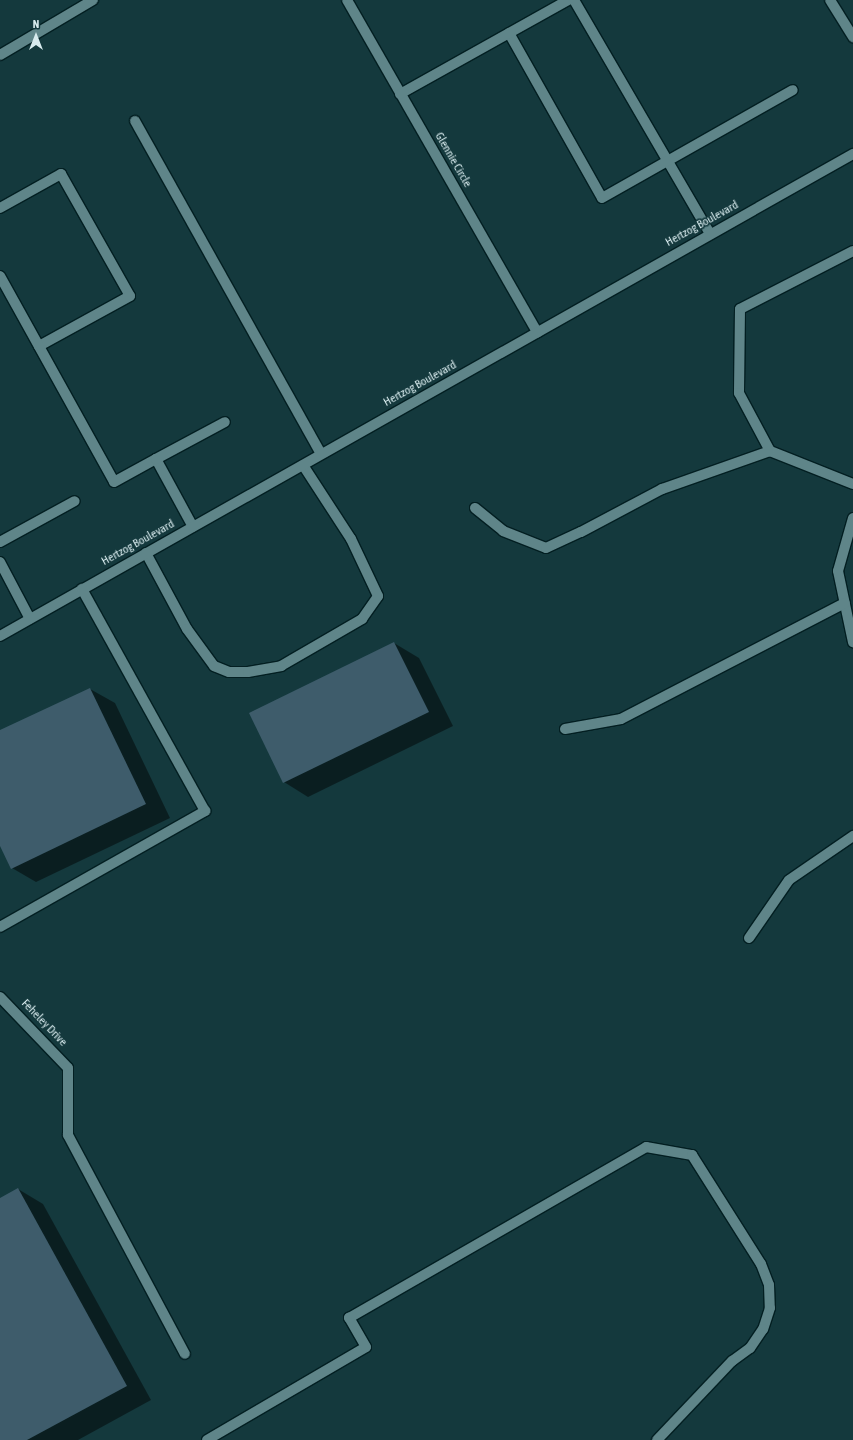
<!DOCTYPE html>
<style>
body{margin:0}
#map{position:relative;width:853px;height:1440px;overflow:hidden;background:#14393d;font-family:"Asap Condensed",sans-serif}
div>[style]{position:absolute}
[style*='--x']{left:calc(var(--x)*1px);top:calc(var(--y)*1px);width:calc(var(--w)*1px);rotate:calc(var(--a)*1deg)}
.shadow>*{inset:0;background:#0007}
.building>*{inset:0;background:#3e5c6b}
.roads{filter:drop-shadow(1px 0 #031f22) drop-shadow(-1px 0 #031f22) drop-shadow(0 1px #031f22) drop-shadow(0 -1px #031f22)}
.minor>*{height:10px;margin:-5px;padding:0 5px;transform-origin:5px;border-radius:5px;background:#5f8589}
span{translate:-50% -50%;white-space:nowrap;text-align:center;line-height:1.15;-webkit-text-stroke:3.5px #14393d;paint-order:stroke}
.street-label{font-size:12px;color:#d7eaed}
.north{position:absolute;left:16px;top:16px;width:40px;height:40px;-webkit-text-stroke:3px #14393d;paint-order:stroke;rotate:0deg;font-size:11px;font-weight:700;line-height:16px;text-align:center;color:#d7eaed}
.north::after{content:'';display:block;margin:auto;width:14px;height:18px;background:#d7eaed;clip-path:polygon(50% 0,100% 100%,50% 72%,0 100%)}
</style>
<div id="map">
<div class="shadow">
<div style="clip-path:polygon(394px 643px,419px 658px,453px 726px,308px 797px,284px 782px)"></div>
<div style="clip-path:polygon(90px 689px,115px 703px,170px 818px,36px 882px,12px 868px,0 844px,0 731px)"></div>
<div style="clip-path:polygon(18px 1189px,43px 1204px,151px 1400px,78px 1440px,0 1440px,0 1199px)"></div>
</div>
<div class="building">
<div style="clip-path:polygon(394px 642px,429px 712px,283px 783px,249px 713px)"></div>
<div style="clip-path:polygon(90px 688px,146px 804px,11px 869px,0 846px,0 730px)"></div>
<div style="clip-path:polygon(18px 1188px,127px 1386px,27px 1440px,0 1440px,0 1198px)"></div>
</div>
<div class="roads">
<div class="minor">
<div style="--x:347;--y:0;--w:383;--a:60.2"></div>
<div style="--x:574;--y:0;--w:271;--a:59.8"></div>
<div style="--x:830;--y:0;--w:44;--a:58.1"></div>
<div style="--x:509;--y:33;--w:189;--a:60.6"></div>
<div style="--x:602;--y:198;--w:219;--a:-29.5"></div>
<div style="--x:0;--y:55;--w:108;--a:-30.6"></div>
<div style="--x:400;--y:94;--w:193;--a:-29.2"></div>
<div style="--x:135;--y:121;--w:381;--a:60.8"></div>
<div style="--x:0;--y:208;--w:70;--a:-29.1"></div>
<div style="--x:61;--y:174;--w:140;--a:60.5"></div>
<div style="--x:130;--y:296;--w:104;--a:151.2"></div>
<div style="--x:853;--y:251;--w:127;--a:152.8"></div>
<div style="--x:740;--y:309;--w:84;--a:90.7"></div>
<div style="--x:739;--y:393;--w:66;--a:61.9"></div>
<div style="--x:770;--y:451;--w:89;--a:21.7"></div>
<div style="--x:0;--y:276;--w:235;--a:61"></div>
<div style="--x:114;--y:482;--w:48;--a:-28.7"></div>
<div style="--x:156;--y:459;--w:77;--a:61.4"></div>
<div style="--x:156;--y:459;--w:78;--a:-28.2"></div>
<div style="--x:475;--y:508;--w:36;--a:39"></div>
<div style="--x:503;--y:531;--w:46;--a:21.6"></div>
<div style="--x:546;--y:548;--w:38;--a:-25"></div>
<div style="--x:581;--y:532;--w:92;--a:-28"></div>
<div style="--x:662;--y:489;--w:114;--a:-19.4"></div>
<div style="--x:853;--y:518;--w:55;--a:105.8"></div>
<div style="--x:838;--y:571;--w:73;--a:78.1"></div>
<div style="--x:0;--y:542;--w:85;--a:-28.7"></div>
<div style="--x:146;--y:553;--w:86;--a:61.7"></div>
<div style="--x:187;--y:629;--w:46;--a:53.9"></div>
<div style="--x:214;--y:666;--w:16;--a:22"></div>
<div style="--x:229;--y:672;--w:19;--a:0"></div>
<div style="--x:248;--y:672;--w:34;--a:-10"></div>
<div style="--x:281;--y:666;--w:94;--a:-30.1"></div>
<div style="--x:362;--y:619;--w:28;--a:-55"></div>
<div style="--x:378;--y:596;--w:63;--a:-115.3"></div>
<div style="--x:351;--y:539;--w:88;--a:-123"></div>
<div style="--x:0;--y:562;--w:64;--a:62.2"></div>
<div style="--x:0;--y:636;--w:980;--a:-29.47"></div>
<div style="--x:565;--y:729;--w:57;--a:-10.1"></div>
<div style="--x:621;--y:719;--w:252;--a:-27.4"></div>
<div style="--x:0;--y:927;--w:236;--a:-29.5"></div>
<div style="--x:205;--y:811;--w:254;--a:-119"></div>
<div style="--x:749;--y:938;--w:70;--a:-55.4"></div>
<div style="--x:789;--y:880;--w:78;--a:-34.5"></div>
<div style="--x:0;--y:997;--w:98;--a:46.2"></div>
<div style="--x:68;--y:1068;--w:67;--a:90"></div>
<div style="--x:68;--y:1135;--w:248;--a:61.9"></div>
<div style="--x:207;--y:1440;--w:184;--a:-30.3"></div>
<div style="--x:366;--y:1347;--w:34;--a:-120"></div>
<div style="--x:349;--y:1318;--w:343;--a:-29.9"></div>
<div style="--x:646;--y:1147;--w:47;--a:9.9"></div>
<div style="--x:692;--y:1155;--w:129;--a:57.7"></div>
<div style="--x:761;--y:1264;--w:22;--a:69"></div>
<div style="--x:769;--y:1285;--w:23;--a:88"></div>
<div style="--x:770;--y:1308;--w:22;--a:108"></div>
<div style="--x:763;--y:1329;--w:23;--a:124"></div>
<div style="--x:750;--y:1348;--w:22;--a:144"></div>
<div style="--x:732;--y:1361;--w:109;--a:133.5"></div>
</div>
</div>
<div class="street-label">
<span style="left:453px;top:160px;rotate:60deg">Glennie Circle</span>
<span style="left:702px;top:224px;rotate:-29deg">Hertzog Boulevard</span>
<span style="left:420px;top:384px;rotate:-29deg">Hertzog Boulevard</span>
<span style="left:138px;top:543px;rotate:-29deg">Hertzog Boulevard</span>
<span style="left:44px;top:1023px;rotate:46deg">Feheley Drive</span>
</div>
<div class="north">N</div>
</div>
